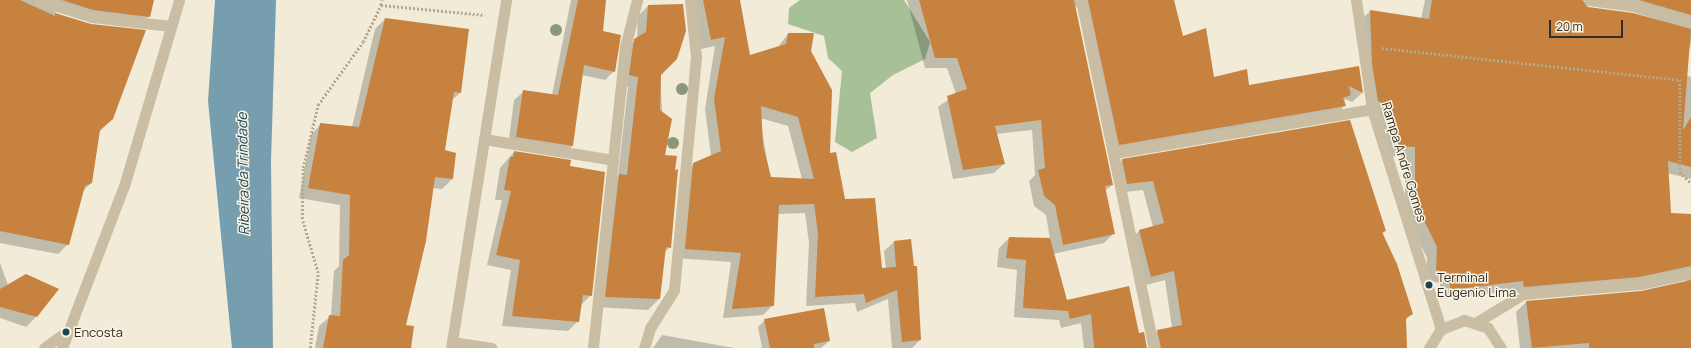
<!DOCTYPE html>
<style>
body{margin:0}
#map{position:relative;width:1691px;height:348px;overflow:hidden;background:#f1ebd7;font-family:Manrope,sans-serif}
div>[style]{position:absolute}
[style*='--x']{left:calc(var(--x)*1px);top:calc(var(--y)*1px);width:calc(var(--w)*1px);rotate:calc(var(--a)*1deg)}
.green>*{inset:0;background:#a8c097}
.water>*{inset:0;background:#769eae}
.shadow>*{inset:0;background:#0003}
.building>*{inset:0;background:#c7823f}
.path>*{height:2.5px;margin-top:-1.25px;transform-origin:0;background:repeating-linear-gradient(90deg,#b4a88d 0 2px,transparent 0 4px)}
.service>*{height:11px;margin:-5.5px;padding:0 5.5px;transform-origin:5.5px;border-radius:5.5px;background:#c9bea3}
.minor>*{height:11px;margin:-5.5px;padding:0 5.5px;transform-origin:5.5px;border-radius:5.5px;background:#c9bea3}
.tertiary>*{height:11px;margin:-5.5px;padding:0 5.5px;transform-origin:5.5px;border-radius:5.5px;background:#c9bea3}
.trees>*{width:12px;height:12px;margin:-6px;border-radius:50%;background:#8c9777}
.dots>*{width:11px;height:11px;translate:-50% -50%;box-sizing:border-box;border:2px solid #f9f4e3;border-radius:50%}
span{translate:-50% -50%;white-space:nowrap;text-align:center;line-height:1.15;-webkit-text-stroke:3px #f9f4e3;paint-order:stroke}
.street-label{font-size:13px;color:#342d25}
.poi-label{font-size:13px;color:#342d25}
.left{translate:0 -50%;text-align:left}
.water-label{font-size:14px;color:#1b4355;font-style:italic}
.scale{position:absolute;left:1549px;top:20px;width:74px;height:18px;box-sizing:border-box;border:2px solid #342d25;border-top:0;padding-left:5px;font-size:12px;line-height:14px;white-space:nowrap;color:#342d25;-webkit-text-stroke:3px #f9f4e3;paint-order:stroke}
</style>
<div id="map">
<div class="green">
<div style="clip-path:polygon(800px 0,904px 0,930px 42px,925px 59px,893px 75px,870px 93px,877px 138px,852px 152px,835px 142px,842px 71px,828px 58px,824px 36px,788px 24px,789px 8px)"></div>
</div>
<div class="water">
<div style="clip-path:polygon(215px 0,276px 0,271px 161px,273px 348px,232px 348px,208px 101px)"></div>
</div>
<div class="shadow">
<div style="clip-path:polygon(0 0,153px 0,149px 16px,139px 26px,83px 20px,54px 11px,57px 14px,47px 23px,0 22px)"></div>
<div style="clip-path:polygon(571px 0,605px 0,601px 32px,614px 71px,605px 80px,582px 75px,572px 146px,563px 155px,508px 146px,514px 100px,523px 92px,552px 95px)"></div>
<div style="clip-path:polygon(evenodd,694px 0,739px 0,749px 56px,778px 47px,788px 34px,810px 51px,829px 154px,844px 200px,881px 269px,886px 269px,884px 251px,894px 242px,910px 240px,920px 340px,912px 348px,892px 348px,888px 299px,857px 312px,855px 303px,806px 306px,809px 243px,805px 213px,777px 214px,773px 305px,763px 315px,723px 318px,731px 262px,676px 258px,684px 174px,694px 164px,711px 156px,705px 109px,715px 46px,701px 49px,694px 0,760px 118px,788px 126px,802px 179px,770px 178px,760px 118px)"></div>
<div style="clip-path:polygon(907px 0,1173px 0,1182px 37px,1213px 78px,1248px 86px,1358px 68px,1362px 93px,1352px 102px,1345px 99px,1344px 106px,1335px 116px,1109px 155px,1078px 8px,1074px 6px,1112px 185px,1105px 191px,1114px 233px,1104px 243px,1053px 254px,1066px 301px,1138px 334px,1146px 348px,1084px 348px,1081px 323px,1061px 328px,1059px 320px,1014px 317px,1017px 270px,997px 267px,999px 248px,1009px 238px,1050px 239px,1046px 215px,1034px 206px,1029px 181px,1035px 175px,1032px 130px,996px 134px,1004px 164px,994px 173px,953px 179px,938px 107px,956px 94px,947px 68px,925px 68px)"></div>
<div style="clip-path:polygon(evenodd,1425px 0,1691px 0,1691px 43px,1682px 74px,1691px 77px,1691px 179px,1667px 173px,1670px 214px,1691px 215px,1691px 348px,1520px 348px,1516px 312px,1526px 302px,1642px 292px,1689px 282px,1679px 276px,1514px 297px,1513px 291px,1440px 299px,1440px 283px,1426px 280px,1427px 258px,1405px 213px,1405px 157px,1388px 156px,1381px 118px,1368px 111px,1360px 21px,1370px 11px,1421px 19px,1425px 0,1582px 3px,1624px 9px,1685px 29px,1588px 8px,1582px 3px)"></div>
<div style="clip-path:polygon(648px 6px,660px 75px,670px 247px,664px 253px,658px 300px,648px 310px,596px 307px,609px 185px,618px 176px,628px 87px,619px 85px,624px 50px,637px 39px,638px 16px)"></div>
<div style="clip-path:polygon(385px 19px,468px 30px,460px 93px,451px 101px,444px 151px,455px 154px,452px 179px,442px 189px,433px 188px,405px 326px,410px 348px,315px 348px,319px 326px,331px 316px,334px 271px,339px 266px,340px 205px,299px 198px,311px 135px,321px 124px,352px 127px,375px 29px)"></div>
<div style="clip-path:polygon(0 46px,112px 119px,99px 132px,91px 183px,83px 191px,68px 244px,58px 254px,0 243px)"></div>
<div style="clip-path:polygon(1349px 121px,1385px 231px,1382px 235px,1412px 313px,1405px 321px,1406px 348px,1149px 348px,1148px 340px,1158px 331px,1172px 328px,1165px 280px,1142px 286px,1130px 240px,1140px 230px,1153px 227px,1143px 190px,1117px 193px,1112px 170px,1122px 160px)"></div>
<div style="clip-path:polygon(514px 152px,569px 167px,591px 295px,580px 306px,578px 321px,568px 331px,502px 326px,511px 270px,487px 265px,502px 200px,495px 200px,500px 168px)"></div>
<div style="clip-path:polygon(0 263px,8px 285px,36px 317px,26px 327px,0 318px)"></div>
<div style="clip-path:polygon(765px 320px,829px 341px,821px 348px,762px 348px,758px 327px)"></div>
<div style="clip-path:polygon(662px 335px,734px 348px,653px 348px)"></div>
</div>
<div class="building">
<div style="clip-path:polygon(0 0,20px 0,55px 16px,55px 13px,91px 24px,146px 30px,113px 119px,100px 130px,92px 183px,85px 186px,69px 245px,0 231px)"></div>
<div style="clip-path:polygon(62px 0,154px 0,150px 17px,93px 10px)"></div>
<div style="clip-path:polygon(578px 0,606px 0,603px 31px,621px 35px,615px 72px,584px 65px,573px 146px,516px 137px,523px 90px,558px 95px)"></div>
<div style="clip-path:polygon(evenodd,703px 0,740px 0,750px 55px,786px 44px,788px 33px,814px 33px,811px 51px,832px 90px,830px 153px,836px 152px,845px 199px,875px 198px,882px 268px,896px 267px,894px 241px,911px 239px,914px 266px,917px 266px,921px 340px,902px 342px,897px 290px,866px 303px,864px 294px,815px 297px,818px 233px,814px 204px,779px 205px,774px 306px,732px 309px,741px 253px,685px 249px,693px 163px,721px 151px,714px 99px,725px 37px,711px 40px,703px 0,761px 106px,798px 117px,814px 179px,771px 177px,763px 145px,761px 106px)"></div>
<div style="clip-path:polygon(919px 0,1074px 0,1113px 185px,1105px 186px,1115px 234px,1063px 245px,1055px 205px,1044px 196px,1038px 170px,1045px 168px,1041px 120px,995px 126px,1005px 164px,963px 170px,947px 96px,967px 89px,957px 58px,935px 58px)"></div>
<div style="clip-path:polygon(1088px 0,1174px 0,1183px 36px,1206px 28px,1214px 77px,1247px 69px,1249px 85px,1359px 66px,1363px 93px,1349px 86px,1351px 95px,1343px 98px,1346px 106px,1119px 145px)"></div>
<div style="clip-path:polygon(1432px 0,1582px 0,1588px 7px,1633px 13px,1691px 29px,1683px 130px,1691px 117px,1691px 167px,1668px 161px,1671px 213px,1691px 214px,1691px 266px,1639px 277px,1524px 287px,1523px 281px,1450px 290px,1449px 273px,1436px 270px,1437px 247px,1415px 202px,1415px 147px,1397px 146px,1391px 108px,1378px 101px,1372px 64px,1370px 10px,1429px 19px)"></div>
<div style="clip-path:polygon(1639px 0,1691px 0,1691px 15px)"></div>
<div style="clip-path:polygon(683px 4px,686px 31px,677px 59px,661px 75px,660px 110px,672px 119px,665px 155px,677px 156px,675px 170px,678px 169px,671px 248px,666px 247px,660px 299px,605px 297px,619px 174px,627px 175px,638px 77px,629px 75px,634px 39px,646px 32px,648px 5px)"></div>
<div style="clip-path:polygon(385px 18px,469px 29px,461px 93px,454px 92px,445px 150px,456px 153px,453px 179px,435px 177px,426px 241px,406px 325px,414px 326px,411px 348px,323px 348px,329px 315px,340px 316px,343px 260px,349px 255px,350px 195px,308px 188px,320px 123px,359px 127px)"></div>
<div style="clip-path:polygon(1350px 120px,1386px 231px,1382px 232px,1397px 264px,1413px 314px,1406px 318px,1407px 348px,1161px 348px,1157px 330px,1182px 325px,1174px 271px,1151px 277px,1139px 230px,1164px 223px,1153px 181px,1127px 184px,1122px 159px)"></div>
<div style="clip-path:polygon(514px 151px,571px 160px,570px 166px,605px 172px,592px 296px,583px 295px,579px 322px,512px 316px,520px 260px,496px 255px,511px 191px,504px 190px,510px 157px,513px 157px)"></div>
<div style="clip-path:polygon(1009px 237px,1050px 238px,1067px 300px,1129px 286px,1139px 333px,1144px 332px,1147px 348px,1094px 348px,1091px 314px,1070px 319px,1068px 311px,1023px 308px,1026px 260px,1006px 258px)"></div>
<div style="clip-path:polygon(26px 274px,59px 289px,37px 317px,0 307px,0 289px)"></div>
<div style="clip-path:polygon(1691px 280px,1691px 348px,1589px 348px,1589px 343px,1532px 348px,1526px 301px,1641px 291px)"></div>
<div style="clip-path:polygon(824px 308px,830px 341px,814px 344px,814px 348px,770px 348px,764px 319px)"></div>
</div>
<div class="path">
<div style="--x:381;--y:5;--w:5;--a:-79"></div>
<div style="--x:1382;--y:48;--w:300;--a:6.1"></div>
<div style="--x:1680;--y:80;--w:92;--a:90"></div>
<div style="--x:1680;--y:172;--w:16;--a:45"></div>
<div style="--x:310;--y:348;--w:75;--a:-83.9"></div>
<div style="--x:318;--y:273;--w:56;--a:-106.5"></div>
<div style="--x:302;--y:219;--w:51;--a:-88.9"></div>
<div style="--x:303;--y:168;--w:65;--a:-76.6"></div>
<div style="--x:318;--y:105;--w:77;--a:-54.5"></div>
<div style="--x:363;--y:42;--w:41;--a:-64.1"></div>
<div style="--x:381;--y:5;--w:104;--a:5.5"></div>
</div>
<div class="service">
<div style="--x:1081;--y:0;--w:356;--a:78.2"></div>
<div style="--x:1589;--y:0;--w:45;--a:7.6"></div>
<div style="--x:1634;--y:6;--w:59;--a:15.7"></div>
<div style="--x:484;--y:139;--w:131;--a:9.2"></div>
<div style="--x:613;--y:160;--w:189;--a:96.1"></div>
<div style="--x:1115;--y:153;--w:261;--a:-9.7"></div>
<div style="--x:613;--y:160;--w:114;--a:-83.9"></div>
<div style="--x:625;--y:47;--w:49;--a:-75.7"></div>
<div style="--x:1477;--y:322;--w:54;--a:-31.3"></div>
<div style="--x:1523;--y:294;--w:117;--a:-4.9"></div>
<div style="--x:1640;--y:284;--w:52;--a:-12.2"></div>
<div style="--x:452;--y:342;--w:40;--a:8.5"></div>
<div style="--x:644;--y:348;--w:21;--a:-73"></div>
<div style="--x:650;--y:328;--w:45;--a:-57.7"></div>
<div style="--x:674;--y:290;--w:235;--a:-84.6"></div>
<div style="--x:696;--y:56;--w:56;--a:-96.1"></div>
</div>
<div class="minor">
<div style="--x:39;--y:0;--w:56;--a:17.8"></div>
<div style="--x:92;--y:17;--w:79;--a:6.6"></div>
<div style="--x:44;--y:348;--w:27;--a:-36"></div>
<div style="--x:62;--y:348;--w:173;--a:-69.1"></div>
<div style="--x:124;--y:186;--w:194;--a:-73.5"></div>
</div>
<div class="tertiary">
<div style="--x:1356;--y:0;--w:110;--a:81.6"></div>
<div style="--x:1372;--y:109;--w:231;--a:72.6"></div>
<div style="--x:451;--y:348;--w:352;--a:-81"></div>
<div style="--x:1429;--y:348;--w:22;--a:-58"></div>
<div style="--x:1441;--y:329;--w:25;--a:-21"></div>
<div style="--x:1464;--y:320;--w:25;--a:18"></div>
<div style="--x:1488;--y:328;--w:24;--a:57"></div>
</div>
<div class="trees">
<div style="left:556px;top:30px"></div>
<div style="left:682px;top:89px"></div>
<div style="left:673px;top:143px"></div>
</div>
<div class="dots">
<div style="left:1429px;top:285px;background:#1b4355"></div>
<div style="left:66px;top:332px;background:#1b4355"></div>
</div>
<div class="street-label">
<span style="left:1404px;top:162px;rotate:73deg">Rampa Andre Gomes</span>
</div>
<div class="poi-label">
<span class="left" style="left:1437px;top:285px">Terminal<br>Eugenio Lima</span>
<span class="left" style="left:74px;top:332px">Encosta</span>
</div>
<div class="water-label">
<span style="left:243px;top:174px;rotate:-91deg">Ribeira da Trindade</span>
</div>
<div class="scale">20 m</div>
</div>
